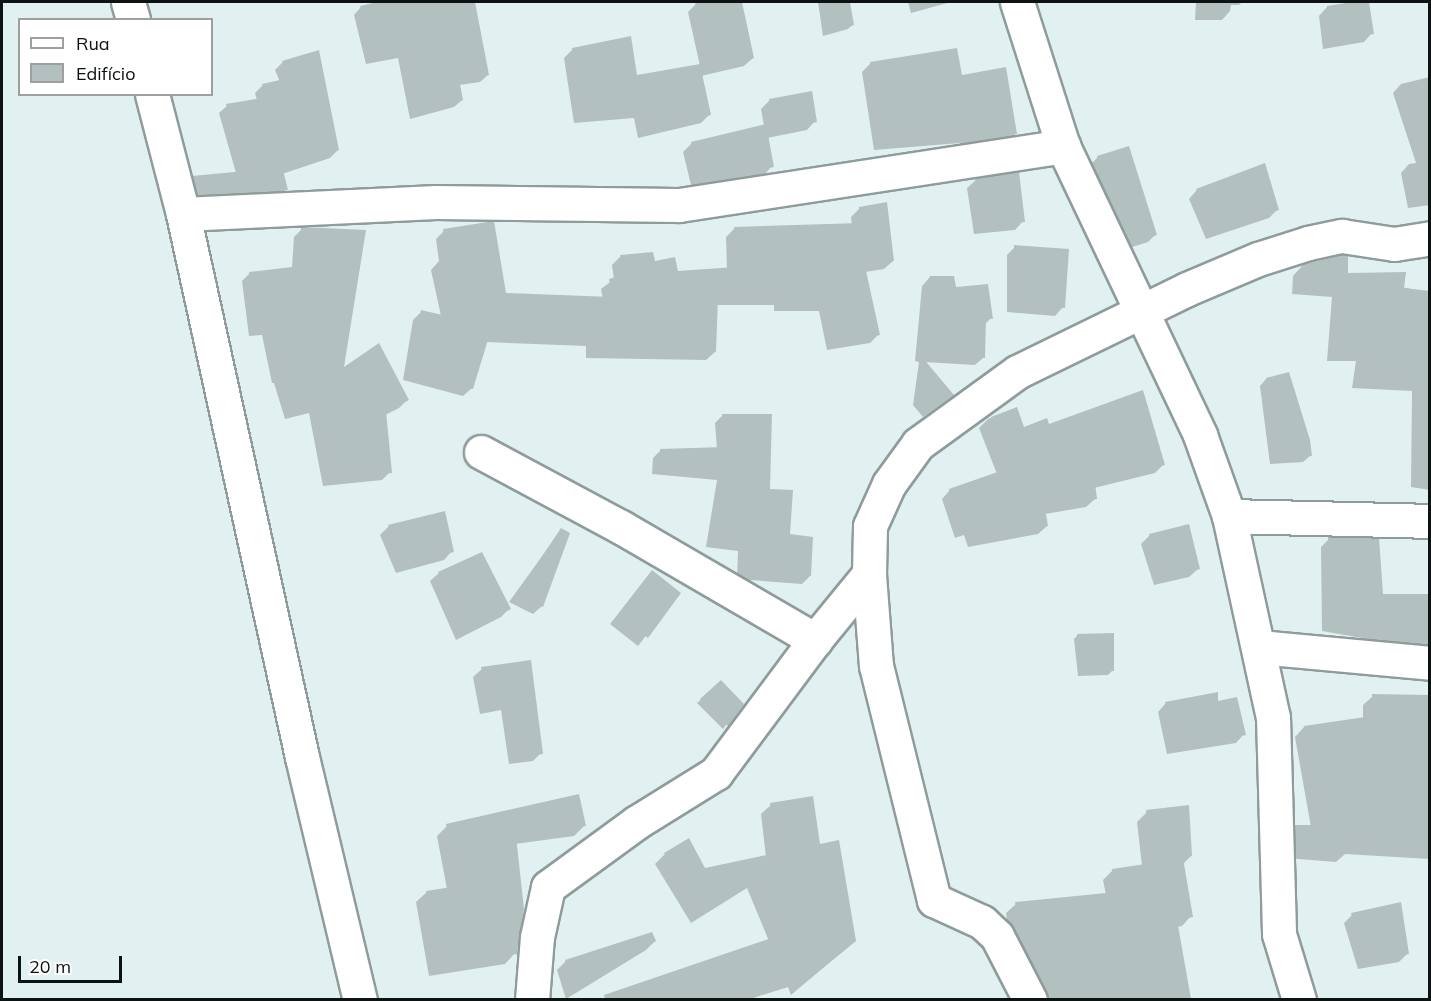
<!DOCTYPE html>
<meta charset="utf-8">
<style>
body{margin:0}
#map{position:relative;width:1431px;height:1001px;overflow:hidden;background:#e1f0f0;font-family:Mulish,sans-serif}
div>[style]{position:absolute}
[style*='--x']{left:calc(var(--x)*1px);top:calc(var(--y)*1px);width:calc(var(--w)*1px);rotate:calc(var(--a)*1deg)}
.shadow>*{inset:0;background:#0003}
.building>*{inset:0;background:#b3c0c0}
.roads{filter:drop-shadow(2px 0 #8e9c9b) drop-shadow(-2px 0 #8e9c9b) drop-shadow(0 2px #8e9c9b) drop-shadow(0 -2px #8e9c9b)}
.street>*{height:33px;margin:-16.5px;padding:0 16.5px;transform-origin:16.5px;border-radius:16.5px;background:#fff}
span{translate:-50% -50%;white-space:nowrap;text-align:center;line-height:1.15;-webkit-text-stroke:4.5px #fff;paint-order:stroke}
.frame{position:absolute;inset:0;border:3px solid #0d1212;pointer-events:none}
.legend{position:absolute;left:18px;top:18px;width:195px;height:78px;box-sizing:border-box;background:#fff;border:2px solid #9ea0a0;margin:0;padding:8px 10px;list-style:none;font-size:18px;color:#0d1212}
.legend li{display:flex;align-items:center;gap:12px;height:30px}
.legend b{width:30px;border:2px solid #9ea0a0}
.scale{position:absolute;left:18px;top:956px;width:104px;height:27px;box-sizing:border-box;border:3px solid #0d1212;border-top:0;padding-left:8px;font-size:18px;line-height:21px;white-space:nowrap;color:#0d1212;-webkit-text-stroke:4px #fff;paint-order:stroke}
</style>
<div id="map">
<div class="shadow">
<div style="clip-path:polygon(380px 2px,474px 2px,488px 75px,480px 82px,459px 85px,462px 100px,454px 107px,410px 119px,398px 58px,366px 64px,354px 15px,361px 7px)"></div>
<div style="clip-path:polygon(708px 2px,740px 2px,753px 58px,744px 66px,701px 76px,709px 115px,701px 123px,638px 138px,634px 118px,574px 123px,564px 58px,572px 50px,636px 77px,700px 66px,688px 12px,696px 4px)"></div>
<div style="clip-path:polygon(818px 2px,849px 2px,852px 25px,848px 29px,823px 36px)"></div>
<div style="clip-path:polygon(908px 2px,951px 2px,911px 13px)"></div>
<div style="clip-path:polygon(1196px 2px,1242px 2px,1239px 5px,1231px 5px,1230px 11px,1222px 20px,1195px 20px)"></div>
<div style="clip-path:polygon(1368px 2px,1372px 33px,1364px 42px,1323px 49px,1319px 16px,1327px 7px)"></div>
<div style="clip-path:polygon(283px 62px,338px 150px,330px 158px,282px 174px,286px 190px,279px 198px,190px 202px,185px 185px,193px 177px,236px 173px,219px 113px,227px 106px,257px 100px,255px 93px,263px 85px,280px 82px,275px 70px)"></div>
<div style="clip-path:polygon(870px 64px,961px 77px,1015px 134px,1007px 142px,961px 149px,960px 143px,874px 150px,862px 72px)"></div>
<div style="clip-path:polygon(1430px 77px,1430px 205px,1408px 208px,1401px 173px,1409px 164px,1416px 163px,1393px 93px,1401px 84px)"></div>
<div style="clip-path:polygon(770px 100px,815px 121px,807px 130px,767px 138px,772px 166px,764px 175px,692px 189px,683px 152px,692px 143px,764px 126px,761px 109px)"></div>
<div style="clip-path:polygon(1098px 157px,1155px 235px,1148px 242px,1123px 250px,1097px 196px,1091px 164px)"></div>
<div style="clip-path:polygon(976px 180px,1023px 221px,1015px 230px,974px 234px,967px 188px)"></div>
<div style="clip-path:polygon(1197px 190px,1278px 209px,1269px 218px,1206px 239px,1189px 199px)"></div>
<div style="clip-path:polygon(860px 208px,893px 261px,884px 269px,865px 272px,878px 335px,870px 343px,827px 350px,819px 311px,774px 311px,774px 305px,717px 305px,715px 352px,706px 360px,586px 358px,586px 346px,486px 342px,472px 388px,463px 396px,403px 380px,413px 320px,422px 311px,441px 316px,431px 270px,439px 261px,436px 239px,444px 231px,505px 295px,603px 299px,601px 289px,614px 279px,612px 265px,620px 257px,654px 263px,676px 273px,727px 269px,726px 237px,734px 229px,852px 225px,851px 217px)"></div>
<div style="clip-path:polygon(302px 229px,342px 370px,407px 400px,399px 408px,385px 415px,390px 472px,382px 480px,323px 486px,309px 413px,285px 419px,274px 383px,272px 383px,262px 335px,249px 336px,242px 281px,250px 273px,292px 268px,294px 237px)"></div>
<div style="clip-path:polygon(1015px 247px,1063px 307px,1055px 316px,1007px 312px,1007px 255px)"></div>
<div style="clip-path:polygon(1302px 266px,1430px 293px,1430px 490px,1411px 487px,1412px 391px,1352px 388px,1356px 361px,1327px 361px,1332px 297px,1292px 294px,1293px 276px)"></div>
<div style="clip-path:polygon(930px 277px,955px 289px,991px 318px,984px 325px,984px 357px,975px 365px,924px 362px,948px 399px,923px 417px,913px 405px,919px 362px,915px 361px,922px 286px)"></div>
<div style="clip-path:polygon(1266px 379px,1310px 456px,1303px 462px,1270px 464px,1260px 386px)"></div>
<div style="clip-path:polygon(1016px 409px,1023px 429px,1048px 426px,1164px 464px,1155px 473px,1094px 488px,1095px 499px,1086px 507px,1045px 514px,1047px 526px,1038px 534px,968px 547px,964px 535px,955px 538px,942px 499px,950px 490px,997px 474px,979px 428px,988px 419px)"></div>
<div style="clip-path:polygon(722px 416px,769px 490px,788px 536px,810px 576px,802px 584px,737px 579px,738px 551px,706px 547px,717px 480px,652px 474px,653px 458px,661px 450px,717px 449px,715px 423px)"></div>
<div style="clip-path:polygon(444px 513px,452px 551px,444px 560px,396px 573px,380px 535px,388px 527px)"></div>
<div style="clip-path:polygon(561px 530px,542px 606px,533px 614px,509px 602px)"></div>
<div style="clip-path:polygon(1150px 535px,1198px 569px,1189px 577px,1154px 585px,1141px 544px)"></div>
<div style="clip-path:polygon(1329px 539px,1382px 595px,1430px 596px,1430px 650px,1322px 631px,1321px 547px)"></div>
<div style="clip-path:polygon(652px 572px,679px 593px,638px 646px,610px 624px)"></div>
<div style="clip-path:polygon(439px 573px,509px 609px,501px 617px,456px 640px,430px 581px)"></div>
<div style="clip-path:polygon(1078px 635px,1112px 671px,1108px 675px,1078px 676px,1074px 639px)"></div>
<div style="clip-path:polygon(529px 662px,541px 753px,533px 761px,509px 764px,501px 710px,480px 714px,473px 677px,482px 669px)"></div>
<div style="clip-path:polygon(721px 682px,742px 704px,723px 729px,697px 703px)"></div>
<div style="clip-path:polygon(1373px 696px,1430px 696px,1430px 859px,1345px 854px,1336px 862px,1286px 858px,1286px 837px,1295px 827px,1311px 827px,1295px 737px,1304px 727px,1363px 719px,1363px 705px)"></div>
<div style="clip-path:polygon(1166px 703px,1244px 734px,1236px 743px,1167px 754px,1158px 712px)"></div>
<div style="clip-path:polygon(771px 805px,819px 846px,844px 950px,791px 995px,788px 987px,747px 1000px,608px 1000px,614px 993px,769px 941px,747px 888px,691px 923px,655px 864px,665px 854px,704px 870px,766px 857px,761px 814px)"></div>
<div style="clip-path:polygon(1147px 812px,1191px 856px,1183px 864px,1191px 916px,1182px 926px,1177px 927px,1190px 1000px,1036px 1000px,1012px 952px,1006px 913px,1016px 904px,1106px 895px,1103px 880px,1113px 870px,1142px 866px,1137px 822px)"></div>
<div style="clip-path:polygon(447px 826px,584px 826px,574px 836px,515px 844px,515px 953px,505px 964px,429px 976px,416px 902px,427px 892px,447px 889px,437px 836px)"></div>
<div style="clip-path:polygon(1352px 915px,1407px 954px,1399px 962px,1358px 969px,1344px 923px)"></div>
<div style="clip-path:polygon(655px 941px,646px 950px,566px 999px,557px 970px,566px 961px)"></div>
</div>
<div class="building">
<div style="clip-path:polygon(377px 2px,475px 2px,489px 75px,459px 79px,463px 100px,417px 112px,405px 52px,373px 57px,360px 6px)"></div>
<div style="clip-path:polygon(695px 2px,742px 2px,754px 58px,710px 68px)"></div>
<div style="clip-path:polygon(822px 2px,850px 2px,854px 25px,827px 34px)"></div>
<div style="clip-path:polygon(1352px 2px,1369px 2px,1374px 34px,1331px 41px,1327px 6px)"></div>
<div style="clip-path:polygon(631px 36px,637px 75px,700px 64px,711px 115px,646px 131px,643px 110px,582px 115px,572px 48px)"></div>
<div style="clip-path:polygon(957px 48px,962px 75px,1006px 67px,1017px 134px,969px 141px,969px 135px,882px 142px,870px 62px)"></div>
<div style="clip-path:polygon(319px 50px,339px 150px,283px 170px,288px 190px,197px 195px,192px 176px,245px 171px,226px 104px,267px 97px,262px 84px,289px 78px,282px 61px)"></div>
<div style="clip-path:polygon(812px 91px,817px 122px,775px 130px,769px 99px)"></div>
<div style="clip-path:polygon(766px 124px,774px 167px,700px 181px,691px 142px)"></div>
<div style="clip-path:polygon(1129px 146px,1157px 235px,1130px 244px,1104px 188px,1097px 156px)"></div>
<div style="clip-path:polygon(1265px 163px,1279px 210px,1215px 231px,1196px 189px)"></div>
<div style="clip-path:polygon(1019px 172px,1025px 222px,982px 226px,975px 178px)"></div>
<div style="clip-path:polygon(887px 202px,894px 261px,865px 266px,880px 335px,835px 342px,827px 303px,782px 303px,782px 297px,718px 297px,716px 352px,594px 350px,594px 338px,490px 333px,473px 389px,411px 372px,421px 310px,451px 317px,439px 260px,448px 258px,443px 229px,494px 221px,506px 293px,612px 297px,609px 279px,622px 275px,620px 255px,653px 252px,655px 261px,675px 257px,678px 271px,735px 267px,734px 227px,861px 223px,859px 207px)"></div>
<div style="clip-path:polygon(301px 227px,366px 230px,344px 367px,379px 343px,409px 400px,386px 411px,392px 473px,331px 479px,316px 406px,293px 412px,282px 376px,280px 376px,270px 328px,256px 328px,249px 272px,300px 266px)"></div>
<div style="clip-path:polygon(1014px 245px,1069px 249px,1065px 308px,1015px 304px)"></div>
<div style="clip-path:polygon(1342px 255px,1348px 256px,1348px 273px,1406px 272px,1404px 288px,1430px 291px,1430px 383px,1361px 379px,1365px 352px,1335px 352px,1341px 288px,1301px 285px,1302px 265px)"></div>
<div style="clip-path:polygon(930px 276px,954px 276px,956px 287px,988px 284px,993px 319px,986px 318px,985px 358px,922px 353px)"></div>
<div style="clip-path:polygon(922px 357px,954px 395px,927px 414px,917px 400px)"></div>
<div style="clip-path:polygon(1289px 372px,1310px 440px,1312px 456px,1276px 458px,1266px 378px)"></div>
<div style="clip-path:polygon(1143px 390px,1165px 465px,1095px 483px,1097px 499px,1045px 508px,1048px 526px,976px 540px,973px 528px,964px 531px,949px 489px,1006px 469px,991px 428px,991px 417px,1017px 407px,1024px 427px,1047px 418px,1049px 424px)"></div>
<div style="clip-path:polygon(722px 414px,772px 414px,770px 489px,793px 490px,790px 534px,813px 537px,811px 576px,744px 571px,745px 544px,713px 539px,724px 473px,660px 467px,660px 449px,724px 447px)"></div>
<div style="clip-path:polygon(445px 511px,454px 552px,404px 565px,388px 525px)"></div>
<div style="clip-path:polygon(1189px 524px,1200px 569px,1162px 577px,1149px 534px)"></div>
<div style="clip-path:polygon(561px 528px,570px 533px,543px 607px,517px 594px)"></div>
<div style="clip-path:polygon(1328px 537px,1379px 538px,1383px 594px,1430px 594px,1430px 643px,1386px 640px,1386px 634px,1329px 623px)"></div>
<div style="clip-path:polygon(482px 552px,511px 609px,465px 633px,438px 572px)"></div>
<div style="clip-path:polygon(652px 570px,681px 593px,648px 638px,618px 614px)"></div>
<div style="clip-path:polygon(1114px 633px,1114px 671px,1082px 673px,1077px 634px)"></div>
<div style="clip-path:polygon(531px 660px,543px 754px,517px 756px,509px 702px,488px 706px,481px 667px)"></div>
<div style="clip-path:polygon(721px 680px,744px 704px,728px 726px,700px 699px)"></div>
<div style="clip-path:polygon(1218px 692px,1218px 701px,1237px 697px,1246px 735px,1175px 747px,1165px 702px)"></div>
<div style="clip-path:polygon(1372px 694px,1430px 695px,1430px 849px,1347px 844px,1348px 853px,1295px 849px,1295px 825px,1322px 825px,1304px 726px,1372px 716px)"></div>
<div style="clip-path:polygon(579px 794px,586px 826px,516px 836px,524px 909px,517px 954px,439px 967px,426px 891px,458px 886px,446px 824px)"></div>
<div style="clip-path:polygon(813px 796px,820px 844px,839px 840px,856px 941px,801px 986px,797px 978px,729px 999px,605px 999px,604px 995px,780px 935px,757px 880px,701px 914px,664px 853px,689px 838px,705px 868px,776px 853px,770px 803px)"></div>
<div style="clip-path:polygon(1189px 805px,1192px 856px,1183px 858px,1193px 917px,1177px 920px,1191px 999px,1048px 999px,1021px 941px,1015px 902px,1116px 892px,1112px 869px,1152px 863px,1146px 810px)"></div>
<div style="clip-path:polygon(1401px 902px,1409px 954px,1366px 962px,1351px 913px)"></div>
<div style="clip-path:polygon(652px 932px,656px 941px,575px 992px,565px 960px)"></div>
</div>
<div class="roads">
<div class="street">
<div style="--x:128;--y:2;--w:19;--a:74"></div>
<div style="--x:1017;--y:2;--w:151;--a:72.3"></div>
<div style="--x:1063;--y:146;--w:320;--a:64.6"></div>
<div style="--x:1200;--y:435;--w:86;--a:70.3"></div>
<div style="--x:1229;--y:516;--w:206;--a:77.7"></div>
<div style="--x:1273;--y:717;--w:217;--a:88.4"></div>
<div style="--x:1279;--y:934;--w:69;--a:73.1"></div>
<div style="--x:152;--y:94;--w:124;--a:75.5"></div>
<div style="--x:183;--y:214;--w:556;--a:77.64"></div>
<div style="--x:302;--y:757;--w:250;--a:76.6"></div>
<div style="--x:183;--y:214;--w:253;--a:-2.7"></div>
<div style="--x:436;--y:202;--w:243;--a:0.7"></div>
<div style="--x:679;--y:205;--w:389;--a:-8.7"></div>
<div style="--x:481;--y:452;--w:159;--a:28.2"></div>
<div style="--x:621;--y:527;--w:225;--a:30.2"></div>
<div style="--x:1229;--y:516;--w:201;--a:1.4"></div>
<div style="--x:1259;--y:647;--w:172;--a:5.3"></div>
<div style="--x:532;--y:1000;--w:63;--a:-85.5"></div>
<div style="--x:537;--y:937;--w:51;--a:-77.6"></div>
<div style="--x:548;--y:887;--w:110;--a:-36.1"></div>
<div style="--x:637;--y:822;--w:93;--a:-31.8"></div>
<div style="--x:716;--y:773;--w:166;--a:-53.3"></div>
<div style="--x:815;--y:640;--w:85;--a:-50.7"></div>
<div style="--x:1030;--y:1000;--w:72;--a:-117.3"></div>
<div style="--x:997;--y:936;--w:21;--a:-137"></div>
<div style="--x:982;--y:922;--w:53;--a:-155.4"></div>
<div style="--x:934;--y:900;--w:241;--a:-103.9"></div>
<div style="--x:876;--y:666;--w:92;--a:-94.4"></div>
<div style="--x:869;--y:574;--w:48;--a:-88.8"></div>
<div style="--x:870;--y:526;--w:46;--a:-65.7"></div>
<div style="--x:889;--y:484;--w:49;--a:-54.1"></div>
<div style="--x:918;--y:444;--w:122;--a:-36"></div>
<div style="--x:1017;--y:372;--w:189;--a:-26"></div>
<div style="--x:1187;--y:289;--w:77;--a:-22.9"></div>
<div style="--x:1258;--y:259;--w:52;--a:-17.7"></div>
<div style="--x:1308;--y:243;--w:35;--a:-12"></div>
<div style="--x:1342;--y:236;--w:53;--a:8.7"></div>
<div style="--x:1394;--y:244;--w:36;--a:-9"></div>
</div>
</div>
<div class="frame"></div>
<ul class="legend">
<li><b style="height:8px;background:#fff"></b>Rua</li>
<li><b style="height:16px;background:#b3c0c0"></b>Edifício</li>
</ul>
<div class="scale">20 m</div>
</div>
